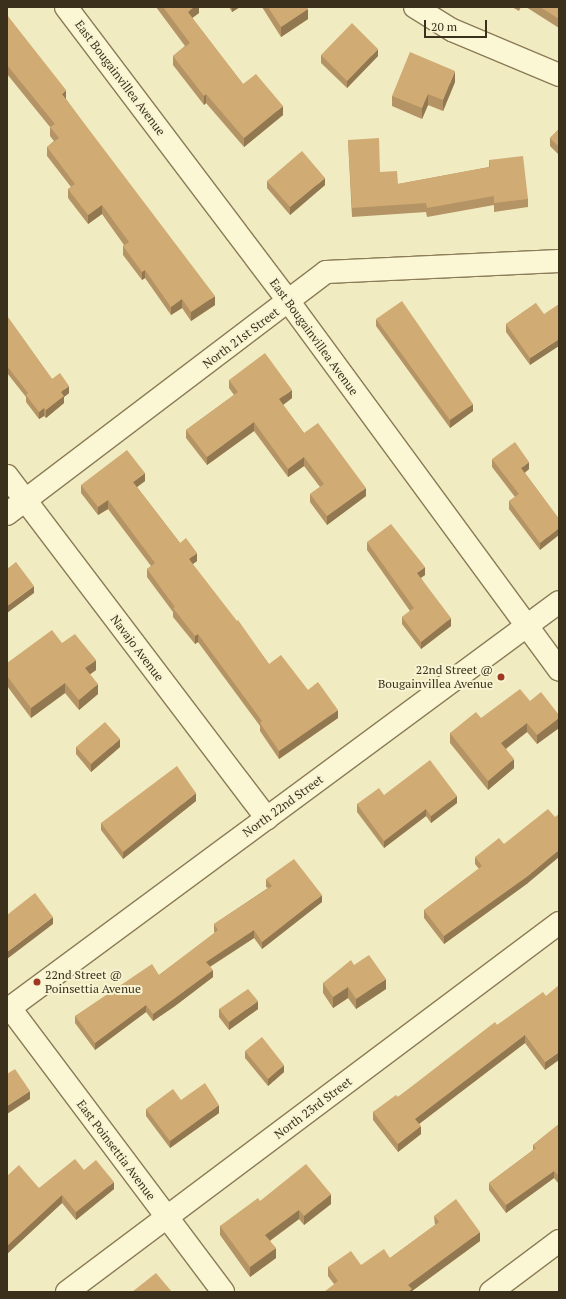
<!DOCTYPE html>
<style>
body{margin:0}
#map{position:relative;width:566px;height:1299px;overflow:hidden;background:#f1ebc1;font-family:"PT Serif",serif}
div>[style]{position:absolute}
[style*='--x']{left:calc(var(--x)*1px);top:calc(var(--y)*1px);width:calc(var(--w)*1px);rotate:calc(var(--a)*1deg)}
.roads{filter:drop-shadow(1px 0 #8b7c57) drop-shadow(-1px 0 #8b7c57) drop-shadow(0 1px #8b7c57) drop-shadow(0 -1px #8b7c57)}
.minor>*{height:22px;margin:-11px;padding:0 11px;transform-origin:11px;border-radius:11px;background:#fbf6d4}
.tertiary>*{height:22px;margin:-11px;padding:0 11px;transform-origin:11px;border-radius:11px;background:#fbf6d4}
.wall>*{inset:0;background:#b49364}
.shaded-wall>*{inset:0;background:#927851}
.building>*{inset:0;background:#d1ab74}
.dots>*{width:11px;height:11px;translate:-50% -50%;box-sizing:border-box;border:2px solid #f8f3d1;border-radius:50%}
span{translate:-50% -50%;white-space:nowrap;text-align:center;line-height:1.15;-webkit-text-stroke:4px #f8f3d1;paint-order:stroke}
.street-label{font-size:12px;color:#3a301c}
.poi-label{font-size:12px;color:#3a301c}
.right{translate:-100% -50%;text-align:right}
.left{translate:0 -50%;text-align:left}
.frame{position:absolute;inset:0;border:8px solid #3a301c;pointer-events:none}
.scale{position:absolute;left:424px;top:20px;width:63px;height:18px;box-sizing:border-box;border:2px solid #3a301c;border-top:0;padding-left:5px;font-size:12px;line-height:14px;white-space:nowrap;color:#3a301c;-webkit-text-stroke:3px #f8f3d1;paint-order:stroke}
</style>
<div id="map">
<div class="roads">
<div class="minor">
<div style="--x:415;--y:7;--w:44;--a:31.9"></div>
<div style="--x:452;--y:30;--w:116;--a:22.8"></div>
<div style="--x:7;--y:476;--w:430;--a:52.8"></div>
<div style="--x:7;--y:514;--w:400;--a:-37.2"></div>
<div style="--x:326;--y:272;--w:233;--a:-2.7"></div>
<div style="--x:10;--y:1008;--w:355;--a:53.1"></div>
<div style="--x:67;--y:1292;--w:615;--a:-36.87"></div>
<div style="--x:491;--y:1292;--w:85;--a:-36.9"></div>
</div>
<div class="tertiary">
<div style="--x:66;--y:7;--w:370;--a:52.9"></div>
<div style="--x:289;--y:302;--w:456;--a:53.7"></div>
<div style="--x:7;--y:1010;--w:686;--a:-36.47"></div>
</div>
</div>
<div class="wall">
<div style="clip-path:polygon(156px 7px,199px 7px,199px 13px,192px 18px,243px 84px,283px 115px,244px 147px,206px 103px,204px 105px,173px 65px,173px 56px,185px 46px)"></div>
<div style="clip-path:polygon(229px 7px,240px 7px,232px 12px)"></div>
<div style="clip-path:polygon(262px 7px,307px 7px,308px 19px,281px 37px)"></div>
<div style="clip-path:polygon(512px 7px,521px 7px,519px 11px)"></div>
<div style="clip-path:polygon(526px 7px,559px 7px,559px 28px)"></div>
<div style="clip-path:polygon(7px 15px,66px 99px,215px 305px,191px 321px,182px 308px,171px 315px,145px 278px,142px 280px,123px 255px,123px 246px,124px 245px,102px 214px,88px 224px,68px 198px,68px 189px,71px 187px,47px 156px,47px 147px,54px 141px,50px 136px,50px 127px,7px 74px)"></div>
<div style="clip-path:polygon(321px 55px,378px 56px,347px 88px,321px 63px)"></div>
<div style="clip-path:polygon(455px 82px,443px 111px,428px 105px,422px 119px,392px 106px,392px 96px)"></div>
<div style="clip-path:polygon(559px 129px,559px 155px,550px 146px,550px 138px)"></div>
<div style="clip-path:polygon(348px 140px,380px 172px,398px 184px,489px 167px,489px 160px,528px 199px,528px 207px,494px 212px,494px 205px,427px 217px,426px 212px,352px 217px)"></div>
<div style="clip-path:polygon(267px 181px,325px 185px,290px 215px,267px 188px)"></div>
<div style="clip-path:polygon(536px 303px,530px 365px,506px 332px,506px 324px)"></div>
<div style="clip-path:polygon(7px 316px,52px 379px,69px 393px,64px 397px,64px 403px,46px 418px,44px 416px,39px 419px,26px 402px,26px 397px,7px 373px)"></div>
<div style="clip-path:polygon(376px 319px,473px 411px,450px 428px,376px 326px)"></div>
<div style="clip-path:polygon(229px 380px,292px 398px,283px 405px,304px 433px,366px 496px,327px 525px,310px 502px,310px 494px,320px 487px,304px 466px,288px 477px,254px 431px,207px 465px,186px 438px,186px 430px,234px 395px,229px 388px)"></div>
<div style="clip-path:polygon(492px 459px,529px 469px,525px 473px,559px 519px,540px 550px,509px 509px,509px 501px,515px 497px,492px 467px)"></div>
<div style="clip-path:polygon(145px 481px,137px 487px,180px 543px,197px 561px,192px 564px,269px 664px,308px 690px,338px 718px,279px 759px,260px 731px,260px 726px,198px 642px,195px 644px,173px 617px,173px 612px,147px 577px,147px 569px,151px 566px,108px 509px,98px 515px,81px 493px,81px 485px)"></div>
<div style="clip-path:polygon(367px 542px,425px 575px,421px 578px,451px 626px,421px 649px,402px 624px,402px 617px,410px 611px,367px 550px)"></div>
<div style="clip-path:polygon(62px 643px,96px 670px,90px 674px,98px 694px,79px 710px,65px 693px,31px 718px,7px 686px,7px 663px)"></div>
<div style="clip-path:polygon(530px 701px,559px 715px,559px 728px,537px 744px,527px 732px,506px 749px,514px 768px,488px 790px,450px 743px,450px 733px,481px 718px)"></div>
<div style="clip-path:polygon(76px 747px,120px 747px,91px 772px,76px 754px)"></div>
<div style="clip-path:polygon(384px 795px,457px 803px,431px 823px,426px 816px,384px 848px,357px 812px,357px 804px)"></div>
<div style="clip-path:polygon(196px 801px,123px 859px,101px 830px,101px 823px)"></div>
<div style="clip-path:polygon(475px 857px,528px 883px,444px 944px,424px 918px,424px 910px,479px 869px,475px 864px)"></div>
<div style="clip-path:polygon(266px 879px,322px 902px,262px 949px,254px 938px,210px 967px,213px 977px,175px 1006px,153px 1021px,146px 1012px,95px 1050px,75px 1023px,75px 1016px,159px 975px,215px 933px,214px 932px,214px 924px,268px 888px,266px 887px)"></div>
<div style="clip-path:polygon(354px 965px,386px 989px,356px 1009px,348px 998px,333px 1008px,323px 993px,323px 983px)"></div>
<div style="clip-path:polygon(546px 996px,545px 1070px,525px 1043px,419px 1124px,421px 1134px,398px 1152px,373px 1120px,373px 1112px,398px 1097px,497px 1025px)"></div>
<div style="clip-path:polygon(219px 1009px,258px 1009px,229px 1030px,219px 1017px)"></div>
<div style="clip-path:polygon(245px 1051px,284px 1072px,268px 1086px,245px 1058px)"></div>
<div style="clip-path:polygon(146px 1109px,219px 1113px,170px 1148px,146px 1116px)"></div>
<div style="clip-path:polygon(559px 1124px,559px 1182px,558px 1183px,554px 1178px,506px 1213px,489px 1190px,489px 1183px,533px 1150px,533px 1145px)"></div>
<div style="clip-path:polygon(84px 1170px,114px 1189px,76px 1220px,62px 1203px,7px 1254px,7px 1176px,39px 1188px)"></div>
<div style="clip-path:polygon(260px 1201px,331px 1204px,304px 1225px,299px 1219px,270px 1241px,276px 1258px,250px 1277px,220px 1235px,220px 1226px)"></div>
<div style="clip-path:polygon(434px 1216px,480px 1241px,412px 1291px,412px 1292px,334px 1284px,328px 1276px,328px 1267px,361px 1265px,390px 1258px,435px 1225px)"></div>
</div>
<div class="shaded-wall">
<div style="clip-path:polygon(194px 7px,199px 7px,199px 13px,188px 21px,188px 12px)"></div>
<div style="clip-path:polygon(232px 7px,240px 7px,232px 12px)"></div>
<div style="clip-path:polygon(308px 9px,308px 19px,281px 37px,281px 27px)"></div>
<div style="clip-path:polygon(378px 49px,378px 56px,347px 88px,347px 81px)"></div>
<div style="clip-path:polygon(455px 71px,455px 82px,443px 111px,443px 100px)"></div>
<div style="clip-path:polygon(66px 90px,66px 99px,62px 103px,62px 94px)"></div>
<div style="clip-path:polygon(206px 94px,206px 103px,204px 105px,204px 96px)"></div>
<div style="clip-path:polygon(428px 94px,428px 105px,422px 119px,422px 108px)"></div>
<div style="clip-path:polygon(283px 106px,283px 115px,244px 147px,244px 138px)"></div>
<div style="clip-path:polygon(325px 178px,325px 185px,290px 215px,290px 207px)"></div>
<div style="clip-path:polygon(102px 205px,102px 214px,88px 224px,88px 215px)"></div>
<div style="clip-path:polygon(145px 270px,145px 278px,142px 280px,142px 272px)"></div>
<div style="clip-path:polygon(8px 276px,8px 284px,7px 285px,7px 277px)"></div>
<div style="clip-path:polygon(215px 296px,215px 305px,191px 321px,191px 312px)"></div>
<div style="clip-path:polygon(182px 299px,182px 308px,171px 315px,171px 307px)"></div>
<div style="clip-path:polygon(559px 339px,559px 346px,530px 365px,530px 358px)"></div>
<div style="clip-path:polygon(69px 386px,69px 393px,64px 397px,64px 403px,46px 418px,46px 410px,61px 392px)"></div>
<div style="clip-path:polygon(292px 390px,292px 398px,279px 408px,279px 399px)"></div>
<div style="clip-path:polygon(473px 404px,473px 411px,450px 428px,450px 420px)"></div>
<div style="clip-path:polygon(44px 408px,44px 416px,39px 419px,39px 412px)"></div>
<div style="clip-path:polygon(254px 422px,254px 431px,207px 465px,207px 457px)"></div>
<div style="clip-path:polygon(304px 457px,304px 466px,288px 477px,288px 469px)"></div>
<div style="clip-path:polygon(529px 462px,529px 469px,521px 475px,521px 468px)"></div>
<div style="clip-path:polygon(145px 473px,145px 481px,133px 490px,133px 482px)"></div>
<div style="clip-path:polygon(366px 488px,366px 496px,327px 525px,327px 516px)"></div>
<div style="clip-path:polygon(108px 500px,108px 509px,98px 515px,98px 507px)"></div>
<div style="clip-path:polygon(559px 528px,559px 535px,540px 550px,540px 543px)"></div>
<div style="clip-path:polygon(197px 553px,197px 561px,189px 567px,189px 559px)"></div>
<div style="clip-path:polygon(425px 567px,425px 575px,417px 580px,417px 573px)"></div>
<div style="clip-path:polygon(34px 586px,34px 593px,7px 613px,7px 606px)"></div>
<div style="clip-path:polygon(451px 618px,451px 626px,421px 649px,421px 642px)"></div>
<div style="clip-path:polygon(198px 634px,198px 642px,195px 644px,195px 636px)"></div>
<div style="clip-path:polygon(96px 660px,96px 670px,85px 678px,85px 668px)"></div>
<div style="clip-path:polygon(65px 683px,65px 693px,31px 718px,31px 708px)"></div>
<div style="clip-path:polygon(98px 684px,98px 694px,79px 710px,79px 700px)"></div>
<div style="clip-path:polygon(338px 710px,338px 718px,279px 759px,279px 751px)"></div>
<div style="clip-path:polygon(559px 718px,559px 728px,537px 744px,537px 735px)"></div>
<div style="clip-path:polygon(527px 723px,527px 732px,501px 752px,501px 743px)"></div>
<div style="clip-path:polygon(120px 739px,120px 747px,91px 772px,91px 764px)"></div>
<div style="clip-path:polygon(514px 759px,514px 768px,488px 790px,488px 781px)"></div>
<div style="clip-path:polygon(196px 793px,196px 801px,123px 859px,123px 852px)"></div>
<div style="clip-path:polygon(457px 796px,457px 803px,431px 823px,431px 816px)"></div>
<div style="clip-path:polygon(426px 809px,426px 816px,384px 848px,384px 841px)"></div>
<div style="clip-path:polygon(559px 850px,559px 857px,528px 883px,444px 944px,444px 936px)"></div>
<div style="clip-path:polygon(322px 895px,322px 902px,262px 949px,262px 942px)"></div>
<div style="clip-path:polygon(53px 917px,53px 924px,7px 959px,7px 952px)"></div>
<div style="clip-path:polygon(254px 930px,254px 938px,206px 969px,206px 962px)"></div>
<div style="clip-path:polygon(213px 970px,213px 977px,175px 1006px,153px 1021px,153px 1014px)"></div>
<div style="clip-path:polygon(386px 979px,386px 989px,356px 1009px,356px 999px)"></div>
<div style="clip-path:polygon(348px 987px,348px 998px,333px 1008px,333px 997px)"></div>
<div style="clip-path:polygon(258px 1001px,258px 1009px,229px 1030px,229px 1022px)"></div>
<div style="clip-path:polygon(146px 1005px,146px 1012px,95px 1050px,95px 1043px)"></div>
<div style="clip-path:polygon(525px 1035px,525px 1043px,415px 1127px,415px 1119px)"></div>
<div style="clip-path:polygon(559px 1052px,559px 1060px,545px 1070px,545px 1062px)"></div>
<div style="clip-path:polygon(284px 1065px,284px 1072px,268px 1086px,268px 1079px)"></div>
<div style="clip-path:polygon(30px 1091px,30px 1099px,7px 1114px,7px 1106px)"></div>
<div style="clip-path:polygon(219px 1105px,219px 1113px,170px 1148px,170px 1141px)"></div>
<div style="clip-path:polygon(421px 1126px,421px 1134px,398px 1152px,398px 1144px)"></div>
<div style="clip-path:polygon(554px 1171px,554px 1178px,506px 1213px,506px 1205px)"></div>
<div style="clip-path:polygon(559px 1174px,559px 1182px,558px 1183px,558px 1175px)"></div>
<div style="clip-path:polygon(114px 1182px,114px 1189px,76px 1220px,76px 1212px)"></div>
<div style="clip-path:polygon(331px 1194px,331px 1204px,304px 1225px,304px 1216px)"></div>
<div style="clip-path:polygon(62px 1195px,62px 1203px,7px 1254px,7px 1246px)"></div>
<div style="clip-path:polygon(299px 1210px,299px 1219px,265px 1244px,265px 1235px)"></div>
<div style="clip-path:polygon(480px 1232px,480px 1241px,412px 1291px,412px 1292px,408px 1292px,408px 1285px)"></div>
<div style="clip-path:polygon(276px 1248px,276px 1258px,250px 1277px,250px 1267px)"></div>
</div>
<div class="building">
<div style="clip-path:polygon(163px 7px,194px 7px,188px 12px,243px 84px,256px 74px,283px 106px,244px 138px,206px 94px,204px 96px,173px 56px,190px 43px)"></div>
<div style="clip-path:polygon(268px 7px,307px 7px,308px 9px,281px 27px)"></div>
<div style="clip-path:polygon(540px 7px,559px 7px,559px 19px)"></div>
<div style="clip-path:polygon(7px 15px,66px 90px,62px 94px,215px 296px,191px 312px,182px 299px,171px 307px,145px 270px,142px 272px,123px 246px,129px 242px,102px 205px,88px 215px,68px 189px,75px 184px,47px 147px,59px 138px,50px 127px,55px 124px,7px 65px)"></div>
<div style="clip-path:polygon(352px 23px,378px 49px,347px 81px,321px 55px)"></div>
<div style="clip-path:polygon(410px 52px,455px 71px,443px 100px,428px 94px,422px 108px,392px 96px)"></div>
<div style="clip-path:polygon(559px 129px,559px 147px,550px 138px)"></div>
<div style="clip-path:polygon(379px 138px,380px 172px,397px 171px,398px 184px,490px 167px,489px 160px,523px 156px,528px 199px,494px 203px,494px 196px,427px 208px,426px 203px,352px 208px,348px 140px)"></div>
<div style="clip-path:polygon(302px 151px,325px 178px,290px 207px,267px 181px)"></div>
<div style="clip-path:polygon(402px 301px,473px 404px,450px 420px,376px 319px)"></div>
<div style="clip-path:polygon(536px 303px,544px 314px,559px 304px,559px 339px,530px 358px,506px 324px)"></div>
<div style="clip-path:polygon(7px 316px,52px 379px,60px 373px,69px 386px,61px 392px,64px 396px,46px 410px,44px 408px,39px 412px,26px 395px,28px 393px,7px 366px)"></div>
<div style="clip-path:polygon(265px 353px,292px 390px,279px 399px,304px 433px,318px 423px,366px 488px,327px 516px,310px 494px,324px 484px,304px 457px,288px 469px,254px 422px,207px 457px,186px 430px,238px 392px,229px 380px)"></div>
<div style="clip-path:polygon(515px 442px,529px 462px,521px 468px,559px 519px,559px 528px,540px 543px,509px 501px,519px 494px,492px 459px)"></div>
<div style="clip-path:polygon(127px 450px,145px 473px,133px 482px,180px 543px,186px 538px,197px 553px,189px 559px,237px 621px,238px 620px,269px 664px,281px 655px,308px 690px,318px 682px,338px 710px,279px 751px,260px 723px,262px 721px,198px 634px,195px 636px,173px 608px,175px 607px,147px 569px,155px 563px,108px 500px,98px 507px,81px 485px)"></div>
<div style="clip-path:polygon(391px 524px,425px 567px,417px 573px,451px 618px,421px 642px,402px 617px,414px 608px,367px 542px)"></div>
<div style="clip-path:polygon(16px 562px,34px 586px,7px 606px,7px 569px)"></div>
<div style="clip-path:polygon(52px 630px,62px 643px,75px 634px,96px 660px,85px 668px,98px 684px,79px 700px,65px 683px,31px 708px,7px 676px,7px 663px)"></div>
<div style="clip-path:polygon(520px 689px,530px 701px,541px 692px,559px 715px,559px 718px,537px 735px,527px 723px,501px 743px,514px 759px,488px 781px,450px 733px,476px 712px,481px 718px)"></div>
<div style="clip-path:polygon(105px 722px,120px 739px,91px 764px,76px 747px)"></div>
<div style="clip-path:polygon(430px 760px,457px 796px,431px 816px,426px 809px,384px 841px,357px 804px,379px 788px,384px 795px)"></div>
<div style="clip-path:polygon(177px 766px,196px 793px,123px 852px,101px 823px)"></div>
<div style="clip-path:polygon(548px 809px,555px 817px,559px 814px,559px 850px,528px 876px,444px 936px,424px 910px,482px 866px,475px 857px,499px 838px,504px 844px)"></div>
<div style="clip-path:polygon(294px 859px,322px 895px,262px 942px,254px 930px,206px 962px,213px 970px,175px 998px,153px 1014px,146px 1005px,95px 1043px,75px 1016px,152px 964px,159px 975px,218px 930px,214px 924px,272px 886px,266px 879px)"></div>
<div style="clip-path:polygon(35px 893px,53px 917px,7px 952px,7px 915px)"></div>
<div style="clip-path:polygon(369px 955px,386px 979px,356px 999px,348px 987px,333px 997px,323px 983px,351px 960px,354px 965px)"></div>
<div style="clip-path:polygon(559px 985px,559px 1034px,558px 1035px,559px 1037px,559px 1052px,545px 1062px,525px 1035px,415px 1119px,421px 1126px,398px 1144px,373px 1112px,396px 1095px,398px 1097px,495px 1022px,497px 1025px,543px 992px,546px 996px)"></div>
<div style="clip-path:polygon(248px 989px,258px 1001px,229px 1022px,219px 1009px)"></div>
<div style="clip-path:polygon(262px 1037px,284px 1065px,268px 1079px,245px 1051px)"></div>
<div style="clip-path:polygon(15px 1069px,30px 1091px,7px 1106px,7px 1074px)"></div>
<div style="clip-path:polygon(205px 1083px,219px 1105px,170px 1141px,146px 1109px,173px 1089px,181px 1100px)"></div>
<div style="clip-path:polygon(559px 1124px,559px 1174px,558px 1175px,554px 1171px,506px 1205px,489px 1183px,536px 1148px,533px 1145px)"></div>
<div style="clip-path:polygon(75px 1159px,84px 1170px,96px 1160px,114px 1182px,76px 1212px,62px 1195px,7px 1246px,7px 1176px,19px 1165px,39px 1188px)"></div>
<div style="clip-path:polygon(306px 1164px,331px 1194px,304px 1216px,299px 1210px,265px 1235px,276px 1248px,250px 1267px,220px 1226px,258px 1198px,260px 1201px)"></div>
<div style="clip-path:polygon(456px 1199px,480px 1232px,408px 1285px,412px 1289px,408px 1292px,324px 1292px,338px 1281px,328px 1267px,351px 1251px,361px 1265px,384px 1249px,390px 1258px,439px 1222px,434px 1216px)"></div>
<div style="clip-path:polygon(156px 1273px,172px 1292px,132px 1292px)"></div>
</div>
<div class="dots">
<div style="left:501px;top:677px;background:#9e3823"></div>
<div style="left:37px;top:982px;background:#9e3823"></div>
</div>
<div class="street-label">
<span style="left:120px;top:78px;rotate:53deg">East Bougainvillea Avenue</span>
<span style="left:314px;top:337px;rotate:54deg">East Bougainvillea Avenue</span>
<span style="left:241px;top:338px;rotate:-37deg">North 21st Street</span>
<span style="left:137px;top:648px;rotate:53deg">Navajo Avenue</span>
<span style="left:283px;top:806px;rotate:-36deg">North 22nd Street</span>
<span style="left:313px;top:1108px;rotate:-37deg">North 23rd Street</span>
<span style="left:116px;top:1150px;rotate:53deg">East Poinsettia Avenue</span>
</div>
<div class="poi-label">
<span class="right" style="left:493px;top:677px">22nd Street @<br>Bougainvillea Avenue</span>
<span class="left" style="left:45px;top:982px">22nd Street @<br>Poinsettia Avenue</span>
</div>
<div class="frame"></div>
<div class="scale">20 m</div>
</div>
